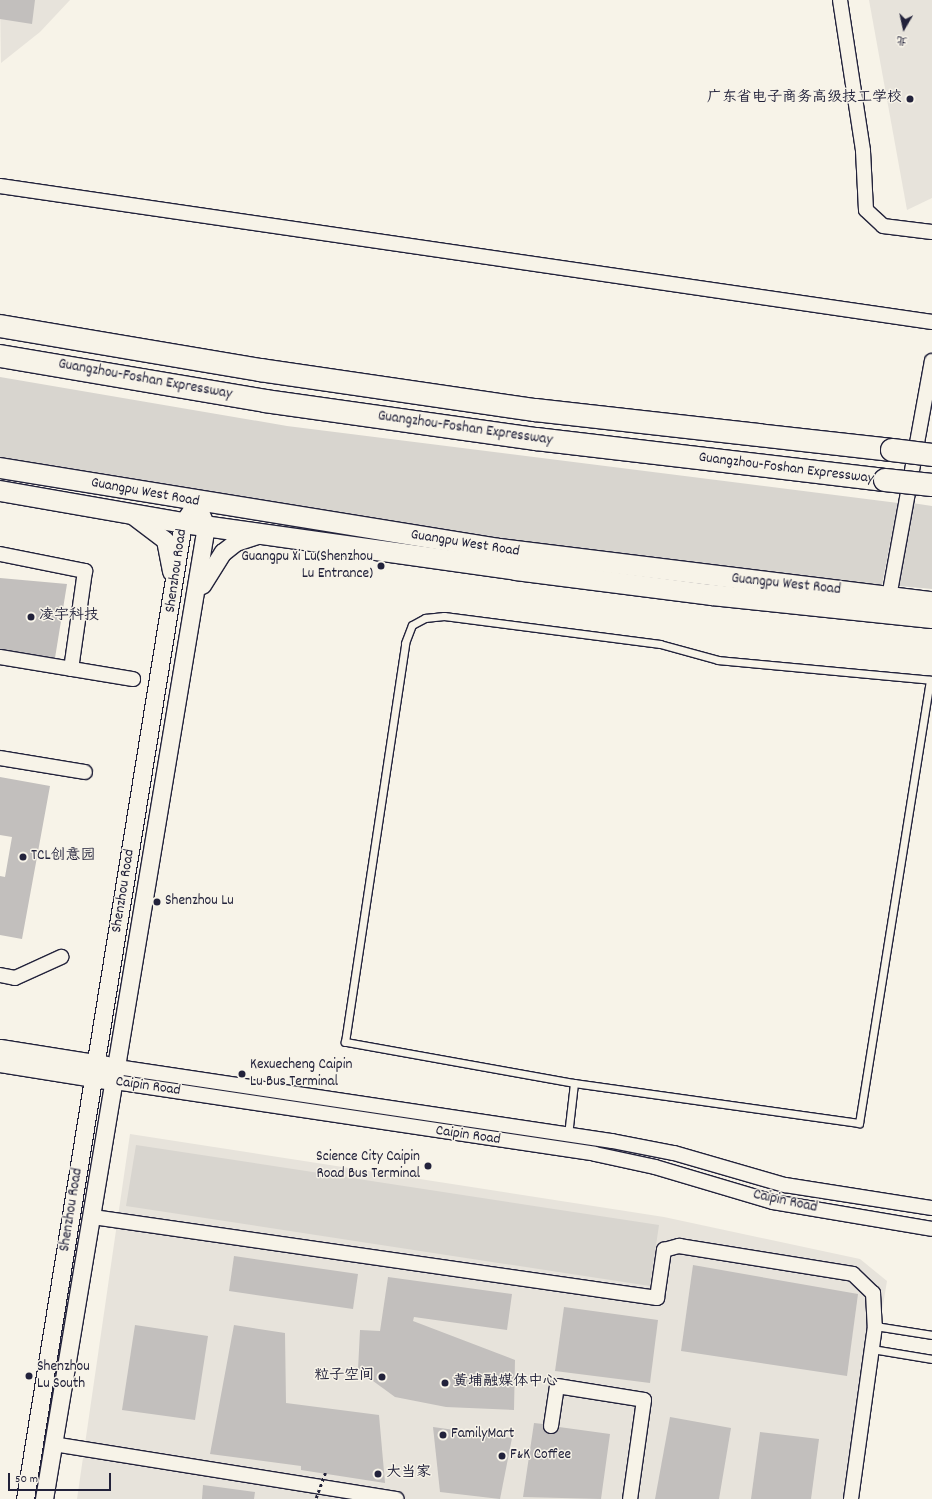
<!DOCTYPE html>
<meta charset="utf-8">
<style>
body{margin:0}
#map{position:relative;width:932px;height:1499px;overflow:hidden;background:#f7f3e8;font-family:Dekko,"LXGW WenKai TC",sans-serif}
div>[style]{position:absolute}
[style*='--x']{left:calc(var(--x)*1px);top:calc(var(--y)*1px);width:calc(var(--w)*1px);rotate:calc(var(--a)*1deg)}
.built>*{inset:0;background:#e7e3db}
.green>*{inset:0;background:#d8d5cf}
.building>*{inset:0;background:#c2bfbd}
.roads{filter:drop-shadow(1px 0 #22223b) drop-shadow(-1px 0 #22223b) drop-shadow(0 1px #22223b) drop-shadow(0 -1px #22223b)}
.service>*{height:7px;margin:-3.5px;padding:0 3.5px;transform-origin:3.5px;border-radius:3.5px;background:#f7f3e8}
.minor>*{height:14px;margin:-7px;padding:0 7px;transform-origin:7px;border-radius:7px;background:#f7f3e8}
.tertiary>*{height:17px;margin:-8.5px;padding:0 8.5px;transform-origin:8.5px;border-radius:8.5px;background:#f7f3e8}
.secondary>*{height:20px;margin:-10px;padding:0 10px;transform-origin:10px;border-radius:10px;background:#f7f3e8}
.motorway>*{height:22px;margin:-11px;padding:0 11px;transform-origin:11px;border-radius:11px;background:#f7f3e8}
.path-bridge>*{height:2.5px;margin-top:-1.25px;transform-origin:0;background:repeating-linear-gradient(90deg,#22223b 0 3px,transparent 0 6px)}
.bridges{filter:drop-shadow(1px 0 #22223b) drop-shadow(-1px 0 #22223b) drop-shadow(0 1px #22223b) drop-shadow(0 -1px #22223b)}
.motorway-bridge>*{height:22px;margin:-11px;padding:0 11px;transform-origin:11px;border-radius:11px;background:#f7f3e8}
.dots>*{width:11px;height:11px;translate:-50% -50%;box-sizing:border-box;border:2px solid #f7f3e8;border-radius:50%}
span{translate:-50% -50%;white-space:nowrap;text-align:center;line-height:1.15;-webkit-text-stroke:3px #f7f3e8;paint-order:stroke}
.poi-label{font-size:15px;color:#22223b}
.right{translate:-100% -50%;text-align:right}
.left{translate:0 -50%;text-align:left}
.street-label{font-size:15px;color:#22223b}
.north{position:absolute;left:884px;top:8px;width:40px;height:40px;-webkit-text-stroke:3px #f7f3e8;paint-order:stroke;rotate:189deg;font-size:11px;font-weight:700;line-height:16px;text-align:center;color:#22223b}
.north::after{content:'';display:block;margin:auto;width:14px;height:18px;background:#22223b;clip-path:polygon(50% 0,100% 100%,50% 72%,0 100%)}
.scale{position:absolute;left:8px;top:1473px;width:103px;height:18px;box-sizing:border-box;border:2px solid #22223b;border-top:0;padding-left:5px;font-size:12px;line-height:14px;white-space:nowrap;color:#22223b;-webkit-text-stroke:3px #f7f3e8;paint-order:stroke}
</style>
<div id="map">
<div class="built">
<div style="clip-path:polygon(0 0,70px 0,40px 32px,1px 63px)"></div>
<div style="clip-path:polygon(869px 0,932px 0,932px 198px,907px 210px)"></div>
<div style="clip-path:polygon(130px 1134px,664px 1217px,860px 1259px,887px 1281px,851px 1499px,77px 1499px)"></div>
</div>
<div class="green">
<div style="clip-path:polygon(0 377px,287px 426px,898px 503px,882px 585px,685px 564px,367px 519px,0 459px)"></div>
<div style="clip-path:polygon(912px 503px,932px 506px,932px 589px,899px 586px)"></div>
<div style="clip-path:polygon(136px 1145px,659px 1225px,650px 1286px,126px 1206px)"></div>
</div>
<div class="building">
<div style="clip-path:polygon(0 0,35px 0,32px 24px,0 19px)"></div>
<div style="clip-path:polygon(0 578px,67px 584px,55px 658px,0 649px)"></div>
<div style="clip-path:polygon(0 777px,50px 786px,22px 939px,0 935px,0 876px,5px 877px,12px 837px,0 835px)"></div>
<div style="clip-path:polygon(234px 1256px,358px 1274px,353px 1309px,229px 1291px)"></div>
<div style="clip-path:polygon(693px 1265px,858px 1294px,847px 1376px,681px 1351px)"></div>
<div style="clip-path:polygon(388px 1277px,512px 1294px,507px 1330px,414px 1317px,413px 1321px,515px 1360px,514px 1410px,446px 1407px,395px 1397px,358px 1370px,360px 1330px,380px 1331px)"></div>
<div style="clip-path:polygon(564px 1307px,658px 1320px,650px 1383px,555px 1371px)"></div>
<div style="clip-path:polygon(135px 1325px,208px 1336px,195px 1420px,122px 1410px)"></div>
<div style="clip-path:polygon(234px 1325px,285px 1333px,286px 1403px,379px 1415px,385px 1483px,301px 1470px,301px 1466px,210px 1454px)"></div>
<div style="clip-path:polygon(670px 1417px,731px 1428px,719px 1499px,655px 1499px)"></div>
<div style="clip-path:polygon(534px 1423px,543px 1424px,549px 1434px,559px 1427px,610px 1434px,601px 1499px,523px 1497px)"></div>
<div style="clip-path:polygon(433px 1427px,512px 1438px,500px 1499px,440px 1492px)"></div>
<div style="clip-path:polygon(760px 1432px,819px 1439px,811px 1499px,751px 1499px)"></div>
<div style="clip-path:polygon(203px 1485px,255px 1492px,254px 1499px,202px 1499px)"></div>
</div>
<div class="roads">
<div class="service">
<div style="--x:930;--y:680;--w:449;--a:99.1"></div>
<div style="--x:859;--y:1123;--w:288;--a:-172"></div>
<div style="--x:574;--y:1083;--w:233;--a:-169.8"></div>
<div style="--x:345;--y:1042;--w:403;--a:-81.4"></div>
<div style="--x:405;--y:643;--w:19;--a:-69"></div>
<div style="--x:412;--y:625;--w:15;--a:-28"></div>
<div style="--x:425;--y:618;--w:19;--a:-6"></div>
<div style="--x:444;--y:616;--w:218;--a:7.4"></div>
<div style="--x:660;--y:644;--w:60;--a:15.4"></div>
<div style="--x:718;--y:660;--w:215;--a:5.3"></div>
<div style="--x:568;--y:1135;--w:52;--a:-83.4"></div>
<div style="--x:875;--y:1326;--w:58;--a:9"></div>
<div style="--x:872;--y:1349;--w:61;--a:9.5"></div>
</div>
<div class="minor">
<div style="--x:840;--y:0;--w:153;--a:81.3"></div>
<div style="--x:863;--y:151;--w:59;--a:87.1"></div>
<div style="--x:866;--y:210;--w:23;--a:43"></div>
<div style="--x:883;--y:226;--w:49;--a:7"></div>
<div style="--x:0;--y:186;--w:942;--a:8.3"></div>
<div style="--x:0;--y:554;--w:87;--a:11.3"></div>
<div style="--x:85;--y:571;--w:99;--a:98.1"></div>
<div style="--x:889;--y:597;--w:240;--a:-79.7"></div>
<div style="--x:0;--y:657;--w:135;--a:9.4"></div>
<div style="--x:0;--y:758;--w:86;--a:9.4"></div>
<div style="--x:0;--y:975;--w:15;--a:11"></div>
<div style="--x:15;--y:978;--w:51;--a:-24.5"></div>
<div style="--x:117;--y:1067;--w:501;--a:8.5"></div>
<div style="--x:612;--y:1141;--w:63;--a:11"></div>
<div style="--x:674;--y:1153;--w:116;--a:16.1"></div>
<div style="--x:785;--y:1185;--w:149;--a:8.9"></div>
<div style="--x:115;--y:1082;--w:485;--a:8.5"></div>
<div style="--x:595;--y:1154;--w:61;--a:12.2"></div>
<div style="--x:655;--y:1167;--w:123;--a:16.5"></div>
<div style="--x:773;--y:1202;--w:161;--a:9.6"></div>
<div style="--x:93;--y:1217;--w:570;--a:8.17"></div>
<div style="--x:657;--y:1298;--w:49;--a:-81.7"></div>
<div style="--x:664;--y:1250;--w:16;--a:-15"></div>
<div style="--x:679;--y:1246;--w:176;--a:9.1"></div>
<div style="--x:853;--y:1274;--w:28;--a:44"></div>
<div style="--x:873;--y:1293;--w:33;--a:87"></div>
<div style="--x:875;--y:1326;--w:175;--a:97.9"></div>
<div style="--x:551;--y:1426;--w:40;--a:-81.5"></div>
<div style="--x:557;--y:1386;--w:88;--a:9.1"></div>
<div style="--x:644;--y:1400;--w:100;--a:98"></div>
<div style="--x:53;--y:1444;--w:348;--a:9.1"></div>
</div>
<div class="tertiary">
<div style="--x:132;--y:515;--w:41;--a:37.1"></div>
<div style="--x:165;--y:540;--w:32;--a:79"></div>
<div style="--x:202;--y:585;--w:39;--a:-58"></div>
<div style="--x:223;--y:552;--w:16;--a:-38"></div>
<div style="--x:236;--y:542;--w:25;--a:-18"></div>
<div style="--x:0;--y:1048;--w:108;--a:9"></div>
<div style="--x:0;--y:1063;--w:106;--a:9.2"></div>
<div style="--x:25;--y:1499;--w:989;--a:-80.8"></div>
<div style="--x:183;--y:523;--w:24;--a:-57"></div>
<div style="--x:44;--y:1499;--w:986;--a:-80.55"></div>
<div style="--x:206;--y:526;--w:13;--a:-113"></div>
</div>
<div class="secondary">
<div style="--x:0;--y:468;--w:506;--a:9.22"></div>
<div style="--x:499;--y:549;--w:436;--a:7"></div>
<div style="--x:0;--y:491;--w:186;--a:9.9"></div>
<div style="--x:183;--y:523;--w:336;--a:8"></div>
<div style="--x:516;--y:570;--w:198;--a:7.3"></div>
<div style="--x:712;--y:595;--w:221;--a:6"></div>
</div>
<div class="motorway">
<div style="--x:0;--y:326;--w:264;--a:9.6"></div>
<div style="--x:260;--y:370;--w:278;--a:8.3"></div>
<div style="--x:535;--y:410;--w:359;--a:6.4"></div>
<div style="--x:0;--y:356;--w:269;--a:9.6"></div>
<div style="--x:265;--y:401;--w:274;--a:8"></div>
<div style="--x:536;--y:439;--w:351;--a:6.7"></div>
</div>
</div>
<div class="path-bridge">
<div style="--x:316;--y:1498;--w:27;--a:-70"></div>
</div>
<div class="bridges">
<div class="motorway-bridge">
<div style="--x:892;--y:450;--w:40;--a:7.1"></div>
<div style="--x:885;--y:480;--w:47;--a:6.1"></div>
</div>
</div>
<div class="dots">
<div style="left:910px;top:99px;background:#22223b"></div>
<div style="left:381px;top:566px;background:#22223b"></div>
<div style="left:31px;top:617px;background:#22223b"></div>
<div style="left:23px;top:857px;background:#22223b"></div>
<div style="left:157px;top:902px;background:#22223b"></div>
<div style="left:242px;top:1074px;background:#22223b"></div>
<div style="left:428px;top:1166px;background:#22223b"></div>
<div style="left:29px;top:1376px;background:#22223b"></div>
<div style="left:382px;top:1377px;background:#22223b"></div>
<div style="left:445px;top:1383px;background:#22223b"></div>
<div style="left:443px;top:1435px;background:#22223b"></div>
<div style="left:502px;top:1456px;background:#22223b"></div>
<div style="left:378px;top:1474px;background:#22223b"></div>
</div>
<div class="poi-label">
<span class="right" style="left:902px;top:99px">广东省电子商务高级技工学校</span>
<span class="right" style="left:373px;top:566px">Guangpu Xi Lu(Shenzhou<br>Lu Entrance)</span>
<span class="left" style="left:39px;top:617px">凌宇科技</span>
<span class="left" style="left:31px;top:857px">TCL创意园</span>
<span class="left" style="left:165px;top:902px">Shenzhou Lu</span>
<span class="left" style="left:250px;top:1074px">Kexuecheng Caipin<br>Lu Bus Terminal</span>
<span class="right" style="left:420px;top:1166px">Science City Caipin<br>Road Bus Terminal</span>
<span class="left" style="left:37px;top:1376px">Shenzhou<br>Lu South</span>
<span class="right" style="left:374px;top:1377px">粒子空间</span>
<span class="left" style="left:453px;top:1383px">黄埔融媒体中心</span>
<span class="left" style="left:451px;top:1435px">FamilyMart</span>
<span class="left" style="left:510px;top:1456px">F&amp;K Coffee</span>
<span class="left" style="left:386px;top:1474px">大当家</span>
</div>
<div class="street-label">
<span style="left:145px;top:380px;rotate:10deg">Guangzhou-Foshan Expressway</span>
<span style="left:465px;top:429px;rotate:8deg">Guangzhou-Foshan Expressway</span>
<span style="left:786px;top:469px;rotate:7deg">Guangzhou-Foshan Expressway</span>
<span style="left:145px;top:493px;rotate:10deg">Guangpu West Road</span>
<span style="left:465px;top:544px;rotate:9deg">Guangpu West Road</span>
<span style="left:177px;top:571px;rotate:-82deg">Shenzhou Road</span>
<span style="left:786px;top:585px;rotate:6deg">Guangpu West Road</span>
<span style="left:124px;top:891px;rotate:-81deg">Shenzhou Road</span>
<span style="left:148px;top:1087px;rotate:8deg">Caipin Road</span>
<span style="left:468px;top:1136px;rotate:8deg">Caipin Road</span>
<span style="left:785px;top:1202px;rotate:12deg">Caipin Road</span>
<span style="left:72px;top:1210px;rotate:-81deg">Shenzhou Road</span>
</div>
<div class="north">北</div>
<div class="scale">50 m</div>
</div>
